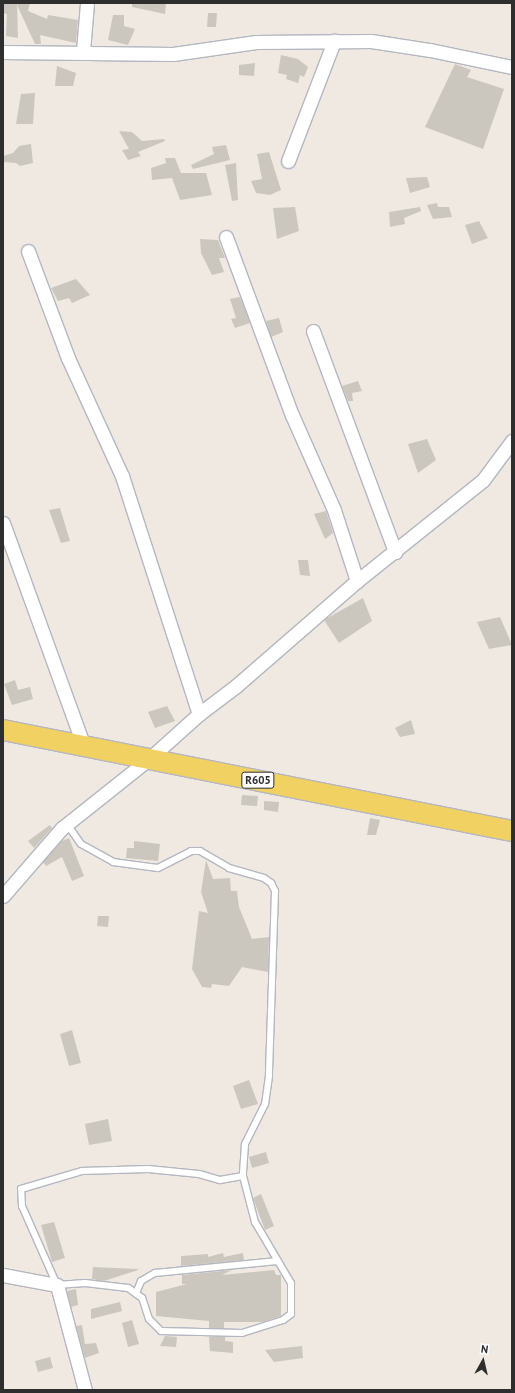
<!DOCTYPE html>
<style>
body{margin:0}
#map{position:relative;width:515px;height:1393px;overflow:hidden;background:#efe9e1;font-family:"PT Sans",sans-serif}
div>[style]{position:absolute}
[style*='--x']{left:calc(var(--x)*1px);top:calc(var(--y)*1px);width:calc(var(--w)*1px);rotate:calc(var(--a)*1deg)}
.building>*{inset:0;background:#cbc7bf}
.roads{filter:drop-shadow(1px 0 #b4b7c1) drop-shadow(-1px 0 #b4b7c1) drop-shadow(0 1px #b4b7c1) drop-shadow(0 -1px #b4b7c1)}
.lane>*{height:6px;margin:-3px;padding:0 3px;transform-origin:3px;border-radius:3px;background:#fff}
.street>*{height:13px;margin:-6.5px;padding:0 6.5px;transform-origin:6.5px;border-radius:6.5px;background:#fff}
.primary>*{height:20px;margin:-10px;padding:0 10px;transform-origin:10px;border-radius:10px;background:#f2d163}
span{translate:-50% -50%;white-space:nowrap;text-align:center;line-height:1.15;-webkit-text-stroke:4px #fff;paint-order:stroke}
.shield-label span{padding:1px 3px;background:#fff;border:1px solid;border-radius:3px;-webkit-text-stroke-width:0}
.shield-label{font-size:11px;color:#2e2e2e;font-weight:700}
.frame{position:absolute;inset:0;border:4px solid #2e2e2e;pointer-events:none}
.north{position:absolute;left:463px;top:1341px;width:40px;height:40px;-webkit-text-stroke:3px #fff;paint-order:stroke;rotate:8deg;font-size:11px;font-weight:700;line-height:16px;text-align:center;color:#2e2e2e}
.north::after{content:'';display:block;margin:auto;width:14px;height:18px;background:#2e2e2e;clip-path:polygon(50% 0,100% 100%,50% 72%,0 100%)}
</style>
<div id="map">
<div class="building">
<div style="clip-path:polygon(3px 3px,30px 3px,28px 11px,47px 19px,48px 15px,78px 20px,76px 43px,40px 35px,41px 44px,35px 44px,17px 5px,18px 38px,6px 36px,7px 14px,3px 13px)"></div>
<div style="clip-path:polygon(132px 3px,166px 3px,165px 14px,132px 7px)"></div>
<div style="clip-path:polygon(208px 13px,217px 13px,216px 27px,207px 27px)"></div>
<div style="clip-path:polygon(113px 15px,124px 15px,124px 26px,135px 29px,128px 45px,108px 40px)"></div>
<div style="clip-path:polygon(281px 55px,298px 59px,308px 67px,304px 77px,300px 75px,298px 83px,286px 79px,287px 75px,278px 73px)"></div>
<div style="clip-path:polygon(255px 63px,254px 76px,239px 75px,239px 65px)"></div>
<div style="clip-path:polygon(455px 64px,471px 70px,467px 77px,504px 89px,483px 149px,425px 127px)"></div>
<div style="clip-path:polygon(57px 66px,76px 73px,73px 86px,55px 86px)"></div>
<div style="clip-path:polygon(35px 93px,33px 124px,16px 124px,21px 94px)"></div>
<div style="clip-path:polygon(119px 131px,132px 132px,142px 141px,164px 139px,165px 141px,138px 152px,141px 156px,128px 160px,122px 150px,129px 149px)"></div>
<div style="clip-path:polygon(31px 144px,33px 163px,20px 166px,16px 163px,3px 162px,3px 156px,13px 153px,19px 146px)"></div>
<div style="clip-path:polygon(226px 145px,230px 160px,193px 169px,191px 165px,214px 154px,212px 147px)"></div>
<div style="clip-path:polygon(269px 152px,281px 190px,270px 195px,256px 193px,251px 181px,262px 179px,257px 154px)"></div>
<div style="clip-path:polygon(165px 158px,175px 158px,181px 173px,206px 173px,212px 195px,180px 200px,172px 178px,152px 180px,151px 168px,166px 163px)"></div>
<div style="clip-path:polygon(236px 163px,238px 200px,232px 201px,225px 165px)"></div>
<div style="clip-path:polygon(427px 177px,430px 187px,410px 193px,406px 178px)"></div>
<div style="clip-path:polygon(437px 203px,438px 207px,449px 207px,452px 217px,433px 219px,427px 205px)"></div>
<div style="clip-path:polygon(295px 207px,299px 231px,277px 239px,273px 208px)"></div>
<div style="clip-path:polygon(420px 207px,421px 211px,404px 218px,405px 224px,390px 227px,389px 212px)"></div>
<div style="clip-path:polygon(479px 221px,488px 238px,472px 244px,465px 225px)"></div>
<div style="clip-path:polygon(200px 239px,218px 240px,225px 258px,219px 258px,224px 272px,212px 275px,201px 253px)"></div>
<div style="clip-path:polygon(76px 279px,90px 295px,72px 303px,69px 298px,58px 301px,51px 288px)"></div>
<div style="clip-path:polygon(240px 297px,250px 323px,235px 328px,231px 319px,236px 318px,230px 299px)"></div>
<div style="clip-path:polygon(279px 318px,283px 332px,271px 337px,266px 321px)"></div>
<div style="clip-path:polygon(358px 381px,362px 391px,352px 393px,353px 401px,348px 401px,342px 386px)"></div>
<div style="clip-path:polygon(427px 439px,436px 460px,418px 473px,408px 444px)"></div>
<div style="clip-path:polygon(60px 508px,70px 541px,61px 543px,49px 510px)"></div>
<div style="clip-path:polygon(326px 511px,333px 533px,325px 539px,314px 514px)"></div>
<div style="clip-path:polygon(298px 560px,308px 560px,310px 576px,300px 575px)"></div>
<div style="clip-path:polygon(363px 598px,372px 621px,339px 643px,324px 620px)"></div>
<div style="clip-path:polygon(500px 617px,512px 645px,489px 649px,477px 622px)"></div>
<div style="clip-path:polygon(15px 680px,18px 690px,30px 687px,33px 699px,12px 705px,4px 684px)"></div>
<div style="clip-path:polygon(167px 706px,175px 721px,155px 728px,148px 712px)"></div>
<div style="clip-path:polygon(411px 720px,415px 734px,400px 737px,395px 728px)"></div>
<div style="clip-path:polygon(242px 795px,258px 796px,257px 806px,241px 805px)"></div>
<div style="clip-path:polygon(264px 801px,279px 802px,278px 812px,264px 810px)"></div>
<div style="clip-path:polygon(370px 818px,380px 820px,376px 835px,367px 835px)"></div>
<div style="clip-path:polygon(50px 825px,52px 828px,34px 848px,28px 841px)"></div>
<div style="clip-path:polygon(69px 838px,84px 876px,72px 881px,62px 857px,46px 866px,43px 862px,62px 841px)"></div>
<div style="clip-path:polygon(134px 841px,160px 844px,158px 861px,126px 858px,127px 848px,134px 848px)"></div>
<div style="clip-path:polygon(206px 860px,213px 879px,230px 878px,231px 891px,237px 891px,239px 907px,252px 939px,269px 937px,268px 972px,242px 967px,229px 986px,212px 984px,211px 988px,202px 987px,192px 969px,199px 911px,208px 913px,201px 892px)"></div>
<div style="clip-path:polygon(98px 916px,109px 916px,108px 927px,97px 926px)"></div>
<div style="clip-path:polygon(72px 1030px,81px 1063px,69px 1066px,60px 1034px)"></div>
<div style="clip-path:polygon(249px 1080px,258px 1104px,241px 1109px,233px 1086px)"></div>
<div style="clip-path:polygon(108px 1119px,112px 1141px,89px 1145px,85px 1124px)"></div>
<div style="clip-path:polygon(266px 1152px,269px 1163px,252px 1168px,249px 1157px)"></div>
<div style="clip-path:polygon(261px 1194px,274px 1226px,265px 1230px,253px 1198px)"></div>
<div style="clip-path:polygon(54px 1222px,65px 1258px,52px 1262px,41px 1225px)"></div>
<div style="clip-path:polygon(223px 1253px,224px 1257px,243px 1253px,244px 1260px,181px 1266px,181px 1256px,208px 1254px,208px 1257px)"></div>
<div style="clip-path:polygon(93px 1267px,138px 1269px,138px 1270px,104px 1281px,92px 1279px)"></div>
<div style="clip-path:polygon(232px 1270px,222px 1275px,274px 1270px,276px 1275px,281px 1275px,281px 1316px,263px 1322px,224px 1322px,224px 1328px,209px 1328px,209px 1321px,156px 1316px,156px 1292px,187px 1284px,182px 1284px,182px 1275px)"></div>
<div style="clip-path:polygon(76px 1289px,78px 1305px,71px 1307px,67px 1291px)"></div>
<div style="clip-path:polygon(120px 1302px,122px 1311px,91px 1319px,91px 1309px)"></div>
<div style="clip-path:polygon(132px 1320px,139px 1344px,128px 1347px,122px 1323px)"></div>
<div style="clip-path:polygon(82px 1325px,85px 1344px,96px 1343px,99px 1353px,85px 1358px,76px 1326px)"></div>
<div style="clip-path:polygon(165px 1336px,177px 1337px,176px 1347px,160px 1346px)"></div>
<div style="clip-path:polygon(209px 1337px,225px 1337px,225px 1341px,233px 1342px,233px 1353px,210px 1351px)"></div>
<div style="clip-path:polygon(302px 1346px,303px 1358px,274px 1362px,265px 1350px)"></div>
<div style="clip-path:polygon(50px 1357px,53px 1368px,38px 1372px,35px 1361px)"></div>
</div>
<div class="roads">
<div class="lane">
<div style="--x:67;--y:824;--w:24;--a:55"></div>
<div style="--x:81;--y:844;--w:37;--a:29"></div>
<div style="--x:113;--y:862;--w:45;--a:7.6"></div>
<div style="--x:158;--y:868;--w:37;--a:-27"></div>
<div style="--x:191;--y:851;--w:9;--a:0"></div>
<div style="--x:200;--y:851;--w:34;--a:30"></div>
<div style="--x:229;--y:868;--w:36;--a:16"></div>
<div style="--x:264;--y:878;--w:9;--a:36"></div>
<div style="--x:271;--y:883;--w:9;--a:63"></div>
<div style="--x:275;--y:891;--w:185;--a:91.9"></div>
<div style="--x:269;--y:1076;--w:28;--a:98"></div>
<div style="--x:265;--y:1104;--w:45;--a:116.6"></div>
<div style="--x:245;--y:1144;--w:32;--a:94"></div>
<div style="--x:243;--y:1176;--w:48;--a:75.4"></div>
<div style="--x:255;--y:1222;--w:71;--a:59.5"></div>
<div style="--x:291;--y:1283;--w:31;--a:90"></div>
<div style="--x:291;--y:1314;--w:10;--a:143"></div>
<div style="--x:283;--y:1320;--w:43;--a:162.4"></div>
<div style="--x:242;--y:1333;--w:81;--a:-178.6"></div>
<div style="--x:161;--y:1331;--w:17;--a:-135"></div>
<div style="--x:149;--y:1319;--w:22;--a:-108"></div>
<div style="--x:142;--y:1298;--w:17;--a:-144"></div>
<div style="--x:128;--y:1288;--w:43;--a:-173.4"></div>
<div style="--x:85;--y:1283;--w:28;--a:176"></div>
<div style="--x:57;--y:1285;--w:86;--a:-113.9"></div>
<div style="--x:22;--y:1206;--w:17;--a:-93"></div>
<div style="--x:21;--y:1189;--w:64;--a:-16.4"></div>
<div style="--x:82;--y:1171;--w:66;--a:-1.7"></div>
<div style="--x:148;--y:1169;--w:51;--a:5.6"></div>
<div style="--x:199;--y:1174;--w:22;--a:16"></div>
<div style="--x:220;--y:1180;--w:23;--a:-10"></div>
<div style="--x:136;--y:1293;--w:13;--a:-67"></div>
<div style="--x:141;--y:1281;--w:16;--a:-30"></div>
<div style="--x:155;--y:1273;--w:123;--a:-5.6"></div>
</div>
<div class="street">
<div style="--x:83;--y:51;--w:48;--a:-85.2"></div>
<div style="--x:3;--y:52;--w:170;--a:0.7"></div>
<div style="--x:173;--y:54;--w:84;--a:-8.2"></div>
<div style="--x:256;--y:42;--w:115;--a:-0.5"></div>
<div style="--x:371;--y:41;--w:60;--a:8.7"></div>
<div style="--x:430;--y:50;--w:84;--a:11.7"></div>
<div style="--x:288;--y:161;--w:129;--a:-69"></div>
<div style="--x:226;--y:237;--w:190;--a:69.7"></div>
<div style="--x:292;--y:415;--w:104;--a:66.1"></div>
<div style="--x:334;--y:510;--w:75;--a:72.1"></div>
<div style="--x:28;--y:251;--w:114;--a:69.5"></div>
<div style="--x:68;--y:358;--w:130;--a:65.4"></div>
<div style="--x:122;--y:476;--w:250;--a:72.1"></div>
<div style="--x:313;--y:331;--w:236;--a:69.6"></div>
<div style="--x:3;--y:523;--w:238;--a:70.1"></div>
<div style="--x:3;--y:896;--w:90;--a:-49.1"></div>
<div style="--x:62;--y:828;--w:112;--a:-38.5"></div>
<div style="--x:150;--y:758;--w:66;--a:-41.9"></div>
<div style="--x:199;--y:714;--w:46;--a:-37.1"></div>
<div style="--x:236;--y:686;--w:160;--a:-41"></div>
<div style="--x:357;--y:581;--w:161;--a:-38.7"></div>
<div style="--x:483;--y:480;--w:49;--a:-53.4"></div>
<div style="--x:3;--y:1275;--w:55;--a:10.5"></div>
<div style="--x:57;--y:1285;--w:109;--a:75.1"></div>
</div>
<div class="primary">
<div style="--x:3;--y:730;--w:519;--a:11.22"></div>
</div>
</div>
<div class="shield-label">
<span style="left:258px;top:780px">R605</span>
</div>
<div class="frame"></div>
<div class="north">N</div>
</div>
